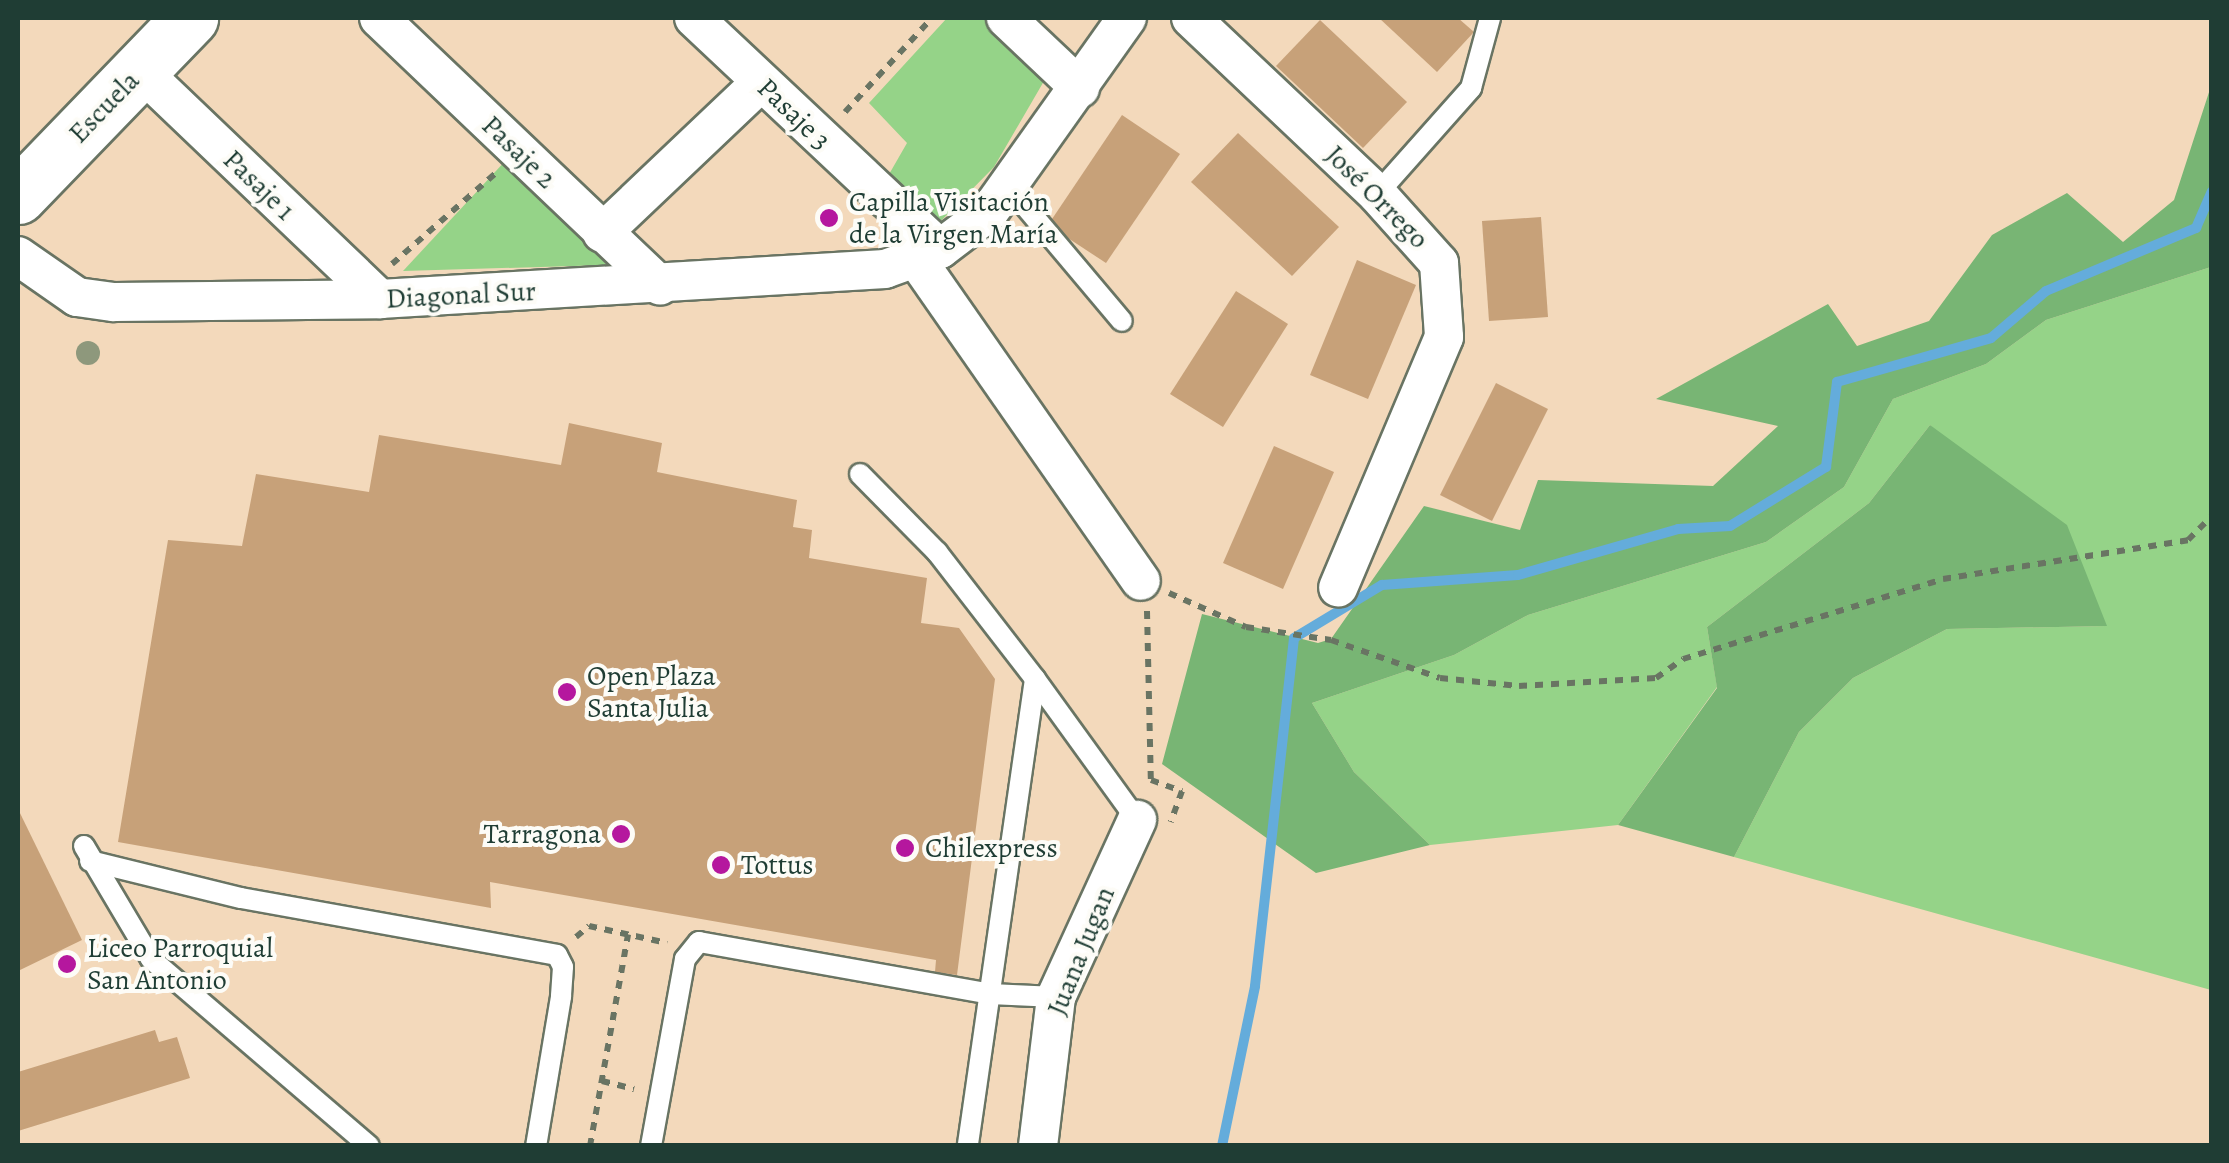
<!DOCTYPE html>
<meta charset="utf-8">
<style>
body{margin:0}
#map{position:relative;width:2229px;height:1163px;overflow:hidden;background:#f3d9bb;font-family:Alegreya,serif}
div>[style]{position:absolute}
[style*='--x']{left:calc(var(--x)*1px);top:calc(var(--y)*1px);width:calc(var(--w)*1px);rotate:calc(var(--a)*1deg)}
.green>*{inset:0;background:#95d388}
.forest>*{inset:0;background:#78b574}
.stream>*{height:10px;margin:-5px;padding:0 5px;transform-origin:5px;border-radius:5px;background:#64acdb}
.building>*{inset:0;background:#c7a179}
.path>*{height:6px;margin-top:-3px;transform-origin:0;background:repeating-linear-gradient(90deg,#697463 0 8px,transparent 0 16px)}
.roads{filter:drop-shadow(2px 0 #697463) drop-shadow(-2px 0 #697463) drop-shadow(0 2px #697463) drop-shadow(0 -2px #697463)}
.lane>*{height:20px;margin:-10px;padding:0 10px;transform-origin:10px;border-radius:10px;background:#fff}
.street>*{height:38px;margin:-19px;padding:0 19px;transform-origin:19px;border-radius:19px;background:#fff}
.secondary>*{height:55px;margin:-27.5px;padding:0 27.5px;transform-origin:27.5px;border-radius:27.5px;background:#fff}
.trees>*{width:24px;height:24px;margin:-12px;border-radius:50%;background:#8e987c}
.dots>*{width:28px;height:28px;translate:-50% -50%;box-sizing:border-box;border:5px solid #fdfcf7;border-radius:50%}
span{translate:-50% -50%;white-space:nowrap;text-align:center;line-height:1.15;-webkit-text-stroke:8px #fdfcf7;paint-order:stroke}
.street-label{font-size:28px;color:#1f3d34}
.poi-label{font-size:28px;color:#1f3d34}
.left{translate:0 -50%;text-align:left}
.right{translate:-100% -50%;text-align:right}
.frame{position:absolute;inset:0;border:20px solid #1f3d34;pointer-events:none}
</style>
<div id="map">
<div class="green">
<div style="clip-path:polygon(947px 18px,995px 18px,1051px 69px,994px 167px,929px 233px,884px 183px,907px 143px,869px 103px)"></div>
<div style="clip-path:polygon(508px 158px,607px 265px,403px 271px)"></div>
<div style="clip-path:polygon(2211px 267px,2211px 990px,1734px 857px,1799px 732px,1853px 678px,1947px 629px,2106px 626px,1930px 425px,1869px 503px,1707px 627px,1717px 687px,1618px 825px,1430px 845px,1354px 772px,1312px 703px,1454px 655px,1528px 615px,1766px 542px,1844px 487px,1893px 399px,1986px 364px,2046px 320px)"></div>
</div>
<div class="forest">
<div style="clip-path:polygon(2211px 86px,2211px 267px,2046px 320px,1986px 364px,1893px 399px,1844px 487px,1766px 542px,1528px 615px,1454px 655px,1312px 703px,1354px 772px,1430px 845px,1316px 873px,1162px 764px,1202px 614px,1318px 643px,1331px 639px,1424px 506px,1520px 530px,1538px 480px,1713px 486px,1778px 426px,1656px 399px,1828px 304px,1857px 346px,1929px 321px,1992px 235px,2067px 193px,2123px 242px,2174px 200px)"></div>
<div style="clip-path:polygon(1930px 425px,2067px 525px,2107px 626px,1947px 629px,1853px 678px,1799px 732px,1734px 857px,1618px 825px,1717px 688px,1707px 627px,1869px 503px)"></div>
</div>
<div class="stream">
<div style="--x:1222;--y:1146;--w:163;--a:-78.3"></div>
<div style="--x:1255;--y:986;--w:350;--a:-83.6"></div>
<div style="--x:1294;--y:638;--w:103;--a:-31.1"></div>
<div style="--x:1382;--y:585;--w:136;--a:-4.2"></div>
<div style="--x:1518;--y:575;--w:166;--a:-16"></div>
<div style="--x:1678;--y:529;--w:52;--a:-3.3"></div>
<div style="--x:1730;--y:526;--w:113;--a:-31.6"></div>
<div style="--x:1826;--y:467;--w:86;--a:-82.6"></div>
<div style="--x:1837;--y:382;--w:160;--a:-15.9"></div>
<div style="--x:1991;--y:338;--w:72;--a:-40.5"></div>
<div style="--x:2046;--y:291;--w:163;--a:-22.8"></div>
<div style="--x:2196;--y:228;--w:40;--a:-66.6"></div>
</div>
<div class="building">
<div style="clip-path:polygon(1379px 18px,1458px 18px,1474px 32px,1437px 72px)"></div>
<div style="clip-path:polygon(1320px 20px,1407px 102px,1363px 148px,1276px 66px)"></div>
<div style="clip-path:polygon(1122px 115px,1180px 154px,1106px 263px,1048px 225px)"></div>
<div style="clip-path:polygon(1238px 133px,1339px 227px,1292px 276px,1191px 182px)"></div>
<div style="clip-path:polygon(1541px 217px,1548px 317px,1489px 321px,1482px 221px)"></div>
<div style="clip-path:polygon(1357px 260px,1416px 285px,1368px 399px,1310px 375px)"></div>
<div style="clip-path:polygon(1236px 291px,1288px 324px,1223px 427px,1170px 394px)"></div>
<div style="clip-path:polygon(1496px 383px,1548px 409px,1492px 521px,1440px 495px)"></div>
<div style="clip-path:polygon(569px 423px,662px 443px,657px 472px,797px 500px,793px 527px,812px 530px,809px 558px,927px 578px,921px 623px,959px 628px,995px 679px,957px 975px,935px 972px,936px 960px,490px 882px,491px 908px,118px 842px,168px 540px,242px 546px,256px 474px,369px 492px,379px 435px,561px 465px)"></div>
<div style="clip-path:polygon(1274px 446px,1334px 472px,1283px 589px,1223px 563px)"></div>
<div style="clip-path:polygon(18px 809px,82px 940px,18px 971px)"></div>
<div style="clip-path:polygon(155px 1030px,159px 1042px,177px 1037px,190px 1078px,18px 1131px,18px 1072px)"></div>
</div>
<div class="path">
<div style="--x:845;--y:112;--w:128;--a:-47.2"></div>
<div style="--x:392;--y:264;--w:138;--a:-41.2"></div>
<div style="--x:1169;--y:593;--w:84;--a:23.8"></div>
<div style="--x:1246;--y:627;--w:86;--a:8.7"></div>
<div style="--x:1331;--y:640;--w:115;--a:19.2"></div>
<div style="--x:1440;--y:678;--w:79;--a:5.8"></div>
<div style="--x:1519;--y:686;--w:137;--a:-3.3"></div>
<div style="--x:1656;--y:678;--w:33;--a:-35"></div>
<div style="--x:1683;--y:659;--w:272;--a:-17.1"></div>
<div style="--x:1943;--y:579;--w:248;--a:-9"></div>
<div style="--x:2188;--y:540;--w:34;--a:-45"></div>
<div style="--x:1147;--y:611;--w:172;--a:88.7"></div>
<div style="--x:1151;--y:780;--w:33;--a:20"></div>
<div style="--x:1182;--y:791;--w:33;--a:110"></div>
<div style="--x:576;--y:937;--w:17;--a:-40"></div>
<div style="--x:589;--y:926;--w:80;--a:12.3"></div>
<div style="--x:602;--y:1081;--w:33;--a:14"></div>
<div style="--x:590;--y:1146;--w:215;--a:-79.8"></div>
</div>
<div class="roads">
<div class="lane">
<div style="--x:1009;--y:187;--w:175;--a:49.9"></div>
<div style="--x:1377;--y:194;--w:142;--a:-48.4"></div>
<div style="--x:1471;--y:88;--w:73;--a:-74.8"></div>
<div style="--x:860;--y:474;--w:110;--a:45.4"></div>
<div style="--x:937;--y:552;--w:160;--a:52.3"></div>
<div style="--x:1035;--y:679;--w:472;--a:98.2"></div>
<div style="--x:1035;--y:679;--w:174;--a:54.1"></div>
<div style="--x:84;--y:846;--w:131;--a:59.3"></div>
<div style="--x:151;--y:959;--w:287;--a:40.6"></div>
<div style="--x:90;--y:861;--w:155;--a:13.8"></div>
<div style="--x:241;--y:898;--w:321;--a:10.2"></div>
<div style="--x:557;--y:955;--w:13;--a:63"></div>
<div style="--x:563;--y:967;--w:30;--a:94"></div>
<div style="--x:561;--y:997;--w:151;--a:99.5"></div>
<div style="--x:651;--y:1146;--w:190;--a:-79.7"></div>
<div style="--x:685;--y:959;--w:22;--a:-51"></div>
<div style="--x:699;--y:942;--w:296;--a:10.1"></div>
<div style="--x:990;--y:994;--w:66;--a:2.6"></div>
</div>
<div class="street">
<div style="--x:379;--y:18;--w:388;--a:43.6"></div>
<div style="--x:694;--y:18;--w:337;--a:43.2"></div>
<div style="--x:1006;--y:18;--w:102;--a:43.4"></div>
<div style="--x:1191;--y:18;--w:256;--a:43.4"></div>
<div style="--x:1377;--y:194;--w:93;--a:48.1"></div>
<div style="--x:1439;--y:263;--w:74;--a:86.1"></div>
<div style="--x:1444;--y:337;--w:272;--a:112.9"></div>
<div style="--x:140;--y:70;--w:332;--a:43.7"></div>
<div style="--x:602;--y:233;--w:219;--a:-43.5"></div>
<div style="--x:18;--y:256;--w:72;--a:34.8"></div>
<div style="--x:77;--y:297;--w:37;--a:8"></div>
<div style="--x:114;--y:302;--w:266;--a:-0.6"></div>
<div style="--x:380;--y:299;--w:506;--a:-3.4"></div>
<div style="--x:885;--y:269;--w:59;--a:-20"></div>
<div style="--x:940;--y:249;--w:61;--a:-37.1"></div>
<div style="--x:989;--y:212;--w:238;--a:-54.6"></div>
<div style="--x:917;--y:260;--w:391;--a:55.1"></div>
<div style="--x:1038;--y:1146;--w:150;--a:-83.1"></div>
<div style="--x:1056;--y:997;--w:195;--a:-65.4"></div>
</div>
<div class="secondary">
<div style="--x:18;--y:196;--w:248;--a:-46"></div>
</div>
</div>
<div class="trees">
<div style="left:88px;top:353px"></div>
</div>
<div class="dots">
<div style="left:829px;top:218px;background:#b5179e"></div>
<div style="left:567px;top:692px;background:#b5179e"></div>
<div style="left:621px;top:834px;background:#b5179e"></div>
<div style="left:905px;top:848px;background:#b5179e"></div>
<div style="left:721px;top:865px;background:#b5179e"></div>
<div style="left:67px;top:964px;background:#b5179e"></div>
</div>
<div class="street-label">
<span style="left:104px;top:107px;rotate:-46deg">Escuela</span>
<span style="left:794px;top:114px;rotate:44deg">Pasaje 3</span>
<span style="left:519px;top:152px;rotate:44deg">Pasaje 2</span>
<span style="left:259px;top:185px;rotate:44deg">Pasaje 1</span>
<span style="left:1377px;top:197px;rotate:45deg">José Orrego</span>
<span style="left:461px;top:295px;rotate:-3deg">Diagonal Sur</span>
<span style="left:1081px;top:951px;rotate:-68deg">Juana Jugan</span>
</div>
<div class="poi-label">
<span class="left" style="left:849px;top:218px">Capilla Visitación<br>de la Virgen María</span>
<span class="left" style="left:587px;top:692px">Open Plaza<br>Santa Julia</span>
<span class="right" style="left:601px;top:834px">Tarragona</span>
<span class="left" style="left:925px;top:848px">Chilexpress</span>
<span class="left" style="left:741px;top:865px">Tottus</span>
<span class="left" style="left:87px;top:964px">Liceo Parroquial<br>San Antonio</span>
</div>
<div class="frame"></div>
</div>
